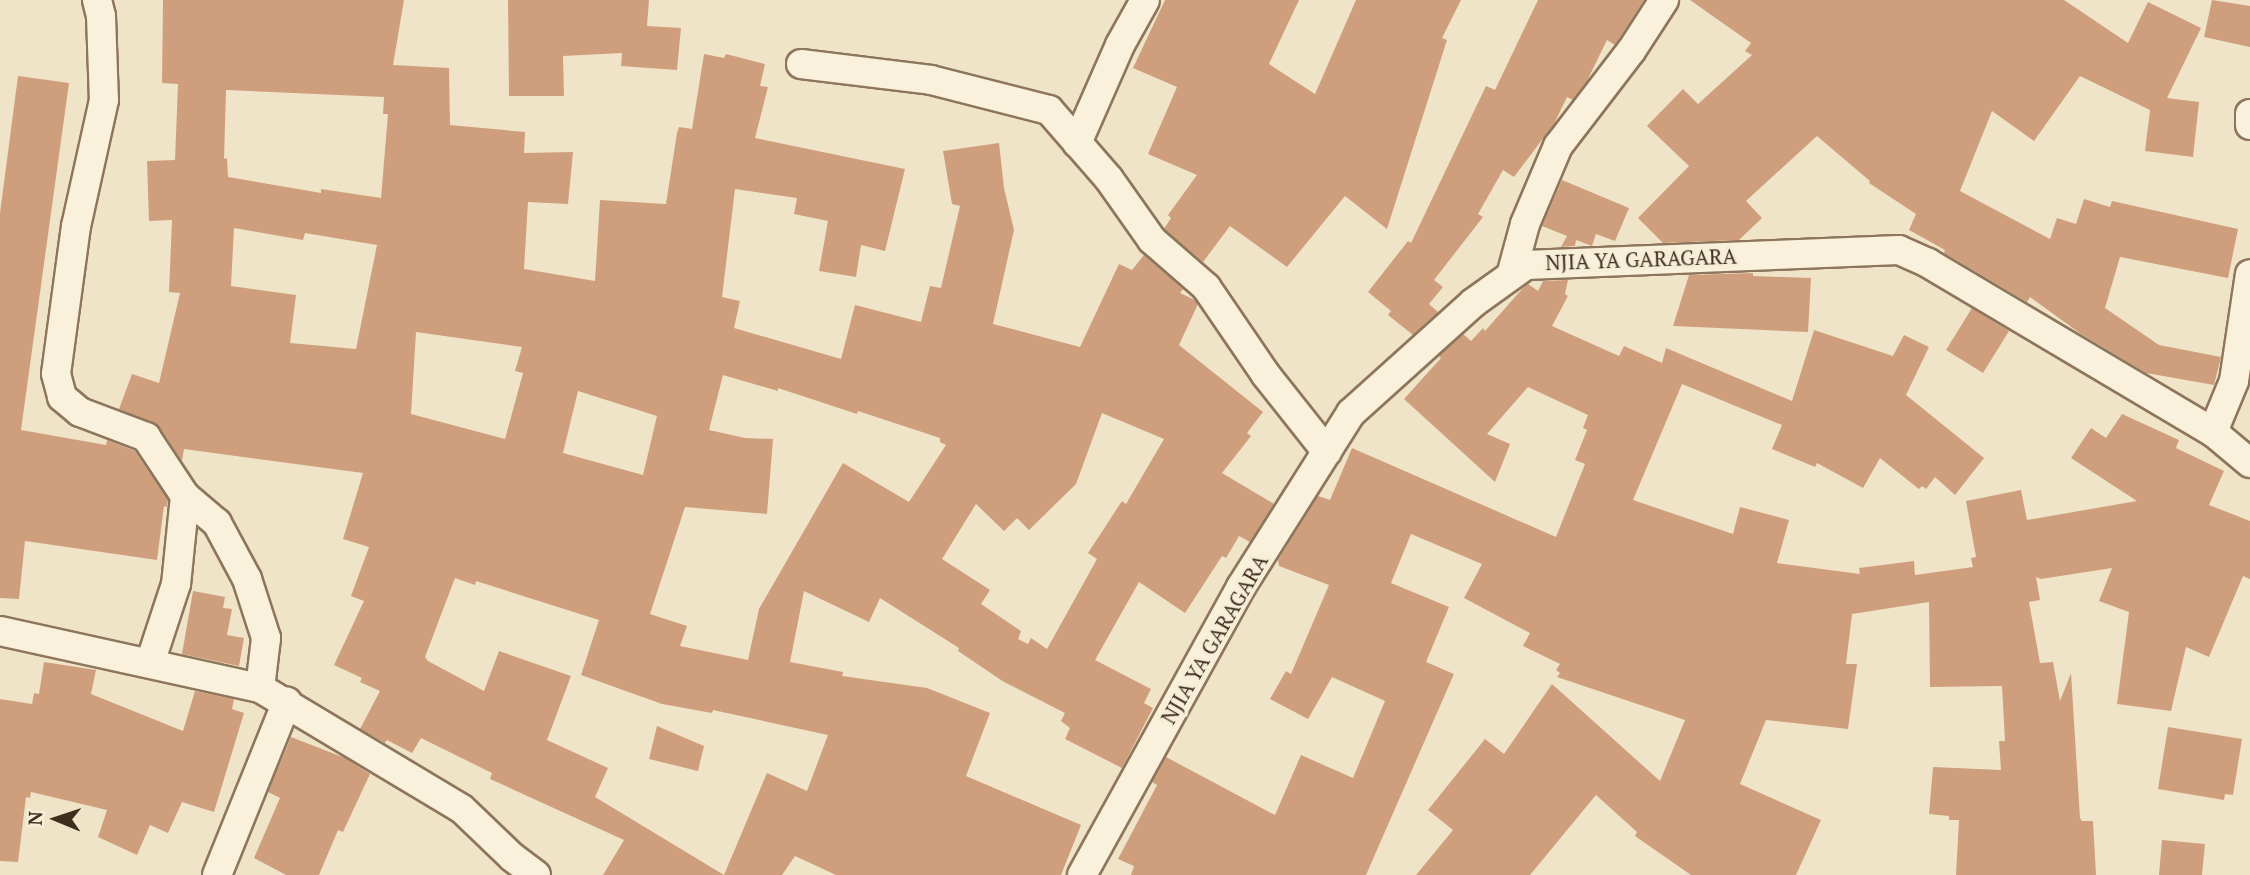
<!DOCTYPE html>
<style>
body{margin:0}
#map{position:relative;width:2250px;height:875px;overflow:hidden;background:#f0e4c8;font-family:"PT Serif",serif}
div>[style]{position:absolute}
[style*='--x']{left:calc(var(--x)*1px);top:calc(var(--y)*1px);width:calc(var(--w)*1px);rotate:calc(var(--a)*1deg)}
.building>*{inset:0;background:#cf9f7d}
.roads{filter:drop-shadow(2px 0 #8d765c) drop-shadow(-2px 0 #8d765c) drop-shadow(0 2px #8d765c) drop-shadow(0 -2px #8d765c)}
.street>*{height:28px;margin:-14px;padding:0 14px;transform-origin:14px;border-radius:14px;background:#faf1dc}
span{translate:-50% -50%;white-space:nowrap;text-align:center;line-height:1.15;-webkit-text-stroke:7px #f7eed8;paint-order:stroke}
.street-label{font-size:21px;color:#3d2e20}
.north{position:absolute;left:21px;top:784px;width:70px;height:70px;-webkit-text-stroke:5px #f7eed8;paint-order:stroke;rotate:272deg;font-size:19px;font-weight:700;line-height:28px;text-align:center;color:#3d2e20}
.north::after{content:'';display:block;margin:auto;width:24px;height:32px;background:#3d2e20;clip-path:polygon(50% 0,100% 100%,50% 72%,0 100%)}
</style>
<div id="map">
<div class="building">
<div style="clip-path:polygon(evenodd,163px 0,404px 0,393px 65px,449px 68px,450px 125px,525px 132px,524px 153px,573px 152px,568px 204px,528px 202px,524px 269px,595px 281px,600px 200px,666px 204px,677px 133px,679px 127px,692px 129px,704px 54px,724px 58px,726px 54px,765px 64px,760px 86px,768px 87px,755px 138px,905px 169px,885px 251px,861px 245px,856px 277px,819px 271px,828px 221px,794px 214px,797px 198px,735px 189px,722px 297px,740px 301px,734px 328px,841px 359px,855px 305px,921px 322px,930px 286px,941px 288px,960px 206px,952px 204px,943px 151px,999px 143px,1004px 188px,1014px 230px,993px 324px,1080px 347px,1119px 264px,1132px 270px,1144px 255px,1183px 289px,1180px 293px,1195px 300px,1198px 304px,1179px 345px,1263px 412px,1247px 433px,1251px 436px,1222px 473px,1274px 504px,1250px 542px,1239px 536px,1226px 558px,1222px 556px,1185px 613px,1139px 582px,1095px 660px,1151px 689px,1144px 703px,1153px 708px,1122px 768px,1065px 739px,1070px 728px,1061px 721px,1065px 713px,1004px 682px,958px 651px,959px 648px,880px 598px,869px 622px,804px 591px,790px 662px,843px 672px,842px 676px,927px 688px,990px 713px,966px 776px,1081px 825px,1061px 875px,836px 875px,795px 856px,782px 875px,724px 875px,767px 773px,807px 791px,828px 735px,713px 710px,712px 713px,662px 704px,581px 675px,599px 620px,476px 581px,475px 585px,455px 578px,425px 657px,428px 661px,484px 691px,499px 651px,571px 676px,547px 740px,608px 768px,595px 797px,724px 875px,603px 875px,624px 840px,490px 779px,492px 773px,421px 738px,412px 753px,387px 740px,385px 743px,360px 729px,380px 691px,360px 682px,362px 678px,334px 665px,364px 601px,351px 596px,369px 547px,343px 539px,363px 473px,184px 449px,182px 461px,159px 427px,119px 409px,132px 374px,159px 383px,180px 293px,169px 292px,172px 220px,149px 221px,147px 161px,175px 160px,178px 84px,162px 83px,163px 0,226px 90px,384px 97px,383px 114px,388px 114px,381px 198px,321px 189px,321px 193px,228px 177px,227px 158px,224px 159px,226px 90px,163px 0,234px 228px,303px 240px,305px 233px,377px 245px,356px 349px,290px 343px,296px 295px,231px 286px,234px 228px,163px 0,416px 332px,522px 347px,515px 371px,523px 373px,505px 439px,411px 414px,416px 332px,163px 0,723px 375px,778px 391px,778px 388px,857px 414px,858px 411px,940px 438px,940px 442px,946px 445px,909px 502px,843px 463px,759px 609px,748px 660px,680px 646px,687px 626px,650px 614px,685px 507px,767px 514px,773px 439px,745px 438px,709px 430px,723px 375px,163px 0,578px 391px,657px 416px,643px 475px,563px 453px,578px 391px,163px 0,1102px 413px,1164px 439px,1126px 504px,1122px 501px,1088px 553px,1097px 559px,1047px 649px,1031px 638px,1028px 644px,1018px 639px,1021px 631px,981px 604px,990px 590px,942px 559px,976px 504px,1004px 531px,1017px 518px,1029px 530px,1076px 484px,1102px 413px)"></div>
<div style="clip-path:polygon(508px 0,649px 0,647px 26px,681px 28px,677px 70px,621px 66px,622px 53px,563px 56px,564px 96px,509px 96px)"></div>
<div style="clip-path:polygon(1165px 0,1299px 0,1269px 64px,1315px 94px,1356px 0,1461px 0,1442px 38px,1447px 40px,1387px 229px,1345px 196px,1287px 267px,1230px 226px,1203px 262px,1164px 229px,1171px 218px,1168px 215px,1197px 175px,1148px 154px,1177px 87px,1133px 68px)"></div>
<div style="clip-path:polygon(1538px 0,1644px 0,1615px 45px,1607px 40px,1587px 81px,1573px 100px,1567px 97px,1554px 124px,1514px 177px,1503px 170px,1478px 214px,1483px 217px,1434px 280px,1443px 287px,1429px 304px,1438px 312px,1413px 335px,1388px 315px,1391px 311px,1368px 292px,1408px 241px,1411px 243px,1486px 86px,1495px 90px)"></div>
<div style="clip-path:polygon(1690px 0,2064px 0,2128px 43px,2148px 2px,2201px 28px,2167px 98px,2199px 102px,2193px 157px,2145px 151px,2150px 110px,2080px 76px,2034px 141px,1992px 111px,1960px 191px,2050px 239px,2057px 218px,2076px 224px,2084px 199px,2110px 207px,2112px 201px,2238px 229px,2228px 278px,2120px 257px,2105px 308px,2159px 345px,2221px 357px,2214px 385px,2146px 373px,2081px 334px,2030px 297px,2027px 302px,1944px 253px,1945px 250px,1909px 230px,1916px 214px,1869px 183px,1870px 181px,1817px 136px,1746px 201px,1762px 218px,1739px 240px,1663px 243px,1638px 218px,1689px 166px,1647px 126px,1683px 89px,1698px 104px,1752px 55px,1745px 51px,1751px 43px)"></div>
<div style="clip-path:polygon(2212px 0,2250px 6px,2250px 47px,2204px 37px)"></div>
<div style="clip-path:polygon(18px 76px,69px 83px,21px 430px,106px 445px,107px 440px,135px 451px,168px 500px,167px 507px,164px 506px,157px 560px,25px 541px,19px 599px,0 598px,0 213px)"></div>
<div style="clip-path:polygon(1562px 180px,1629px 208px,1615px 241px,1596px 234px,1592px 246px,1576px 240px,1575px 246px,1561px 247px,1567px 236px,1542px 226px)"></div>
<div style="clip-path:polygon(1753px 273px,1753px 276px,1811px 278px,1808px 332px,1673px 326px,1689px 275px)"></div>
<div style="clip-path:polygon(1568px 280px,1565px 294px,1568px 296px,1552px 326px,1619px 356px,1624px 346px,1662px 363px,1666px 348px,1792px 401px,1814px 330px,1893px 356px,1904px 335px,1929px 347px,1906px 395px,1984px 458px,1955px 495px,1935px 477px,1926px 489px,1922px 486px,1919px 489px,1880px 458px,1863px 488px,1817px 463px,1815px 467px,1772px 449px,1782px 425px,1682px 384px,1633px 500px,1733px 534px,1740px 507px,1789px 520px,1777px 563px,1860px 574px,1859px 568px,1914px 561px,1915px 575px,1973px 567px,1971px 558px,1976px 557px,1966px 501px,2021px 490px,2027px 520px,2137px 501px,2071px 458px,2091px 428px,2106px 438px,2122px 414px,2179px 440px,2176px 448px,2224px 471px,2209px 505px,2250px 521px,2250px 579px,2243px 576px,2209px 657px,2186px 647px,2171px 711px,2117px 704px,2129px 612px,2099px 601px,2112px 568px,2041px 579px,2036px 577px,2040px 600px,2029px 602px,2040px 663px,2053px 662px,2060px 701px,2071px 673px,2080px 818px,2082px 821px,2093px 821px,2096px 875px,1956px 875px,1959px 820px,1949px 820px,1949px 816px,1929px 814px,1933px 767px,2001px 770px,1999px 741px,2005px 741px,2002px 686px,1930px 687px,1929px 602px,1852px 614px,1846px 664px,1857px 664px,1848px 729px,1766px 720px,1740px 784px,1821px 820px,1796px 875px,1691px 875px,1635px 836px,1637px 832px,1596px 795px,1530px 875px,1416px 875px,1453px 830px,1428px 810px,1485px 739px,1504px 754px,1552px 684px,1660px 781px,1685px 720px,1557px 677px,1560px 673px,1556px 670px,1560px 664px,1523px 646px,1530px 633px,1464px 598px,1482px 564px,1411px 534px,1391px 583px,1449px 607px,1426px 662px,1454px 674px,1366px 875px,1131px 875px,1134px 866px,1118px 859px,1157px 785px,1152px 782px,1166px 757px,1275px 815px,1301px 755px,1353px 778px,1385px 701px,1332px 677px,1308px 719px,1270px 699px,1286px 671px,1291px 674px,1329px 585px,1279px 566px,1278px 560px,1318px 496px,1330px 500px,1352px 448px,1556px 537px,1585px 464px,1575px 460px,1587px 430px,1583px 428px,1588px 415px,1528px 387px,1487px 434px,1510px 444px,1495px 482px,1404px 399px,1441px 358px,1439px 356px,1463px 334px,1471px 341px,1483px 328px,1485px 331px,1523px 288px,1528px 284px,1538px 291px,1543px 281px)"></div>
<div style="clip-path:polygon(1972px 308px,2009px 331px,1983px 373px,1946px 350px)"></div>
<div style="clip-path:polygon(193px 591px,225px 597px,223px 608px,232px 609px,227px 635px,244px 638px,239px 666px,182px 654px)"></div>
<div style="clip-path:polygon(44px 662px,96px 670px,91px 694px,183px 731px,195px 691px,234px 699px,232px 709px,244px 713px,214px 812px,182px 802px,168px 833px,150px 825px,137px 855px,98px 837px,107px 810px,31px 792px,30px 798px,26px 797px,18px 862px,0 861px,0 699px,32px 704px,34px 693px,39px 694px)"></div>
<div style="clip-path:polygon(657px 726px,704px 746px,698px 771px,649px 759px)"></div>
<div style="clip-path:polygon(2168px 727px,2242px 739px,2233px 795px,2225px 794px,2224px 800px,2158px 789px)"></div>
<div style="clip-path:polygon(291px 737px,345px 758px,370px 774px,343px 832px,338px 830px,319px 875px,286px 875px,254px 858px,280px 798px,268px 792px)"></div>
<div style="clip-path:polygon(2162px 840px,2205px 844px,2202px 875px,2159px 875px)"></div>
</div>
<div class="roads">
<div class="street">
<div style="--x:97;--y:0;--w:16;--a:76"></div>
<div style="--x:101;--y:16;--w:84;--a:88"></div>
<div style="--x:104;--y:100;--w:129;--a:102.5"></div>
<div style="--x:76;--y:226;--w:149;--a:97.7"></div>
<div style="--x:56;--y:374;--w:24;--a:75"></div>
<div style="--x:62;--y:397;--w:23;--a:40"></div>
<div style="--x:80;--y:412;--w:71;--a:20.7"></div>
<div style="--x:146;--y:437;--w:71;--a:56.5"></div>
<div style="--x:185;--y:496;--w:88;--a:95.8"></div>
<div style="--x:176;--y:584;--w:83;--a:108.2"></div>
<div style="--x:801;--y:64;--w:131;--a:7"></div>
<div style="--x:931;--y:80;--w:122;--a:14.3"></div>
<div style="--x:1049;--y:110;--w:91;--a:49"></div>
<div style="--x:1109;--y:179;--w:75;--a:54.8"></div>
<div style="--x:1152;--y:240;--w:72;--a:41"></div>
<div style="--x:1206;--y:287;--w:107;--a:55.7"></div>
<div style="--x:1266;--y:375;--w:98;--a:51.6"></div>
<div style="--x:2250;--y:114;--w:11;--a:90"></div>
<div style="--x:1077;--y:143;--w:107;--a:-66.3"></div>
<div style="--x:1120;--y:45;--w:51;--a:-60.9"></div>
<div style="--x:1512;--y:272;--w:50;--a:-74.8"></div>
<div style="--x:1525;--y:224;--w:85;--a:-67.1"></div>
<div style="--x:1558;--y:146;--w:120;--a:-52.5"></div>
<div style="--x:1631;--y:51;--w:61;--a:-57.1"></div>
<div style="--x:2213;--y:432;--w:55;--a:-67.6"></div>
<div style="--x:2234;--y:381;--w:108;--a:-81.5"></div>
<div style="--x:185;--y:496;--w:42;--a:40.2"></div>
<div style="--x:217;--y:523;--w:64;--a:61.8"></div>
<div style="--x:247;--y:579;--w:62;--a:72.1"></div>
<div style="--x:266;--y:638;--w:50;--a:96.8"></div>
<div style="--x:0;--y:631;--w:266;--a:12.4"></div>
<div style="--x:260;--y:688;--w:235;--a:30.9"></div>
<div style="--x:462;--y:809;--w:69;--a:43.8"></div>
<div style="--x:512;--y:857;--w:30;--a:37"></div>
<div style="--x:217;--y:875;--w:187;--a:-68"></div>
<div style="--x:1082;--y:875;--w:329;--a:-61.1"></div>
<div style="--x:1241;--y:587;--w:206;--a:-57.7"></div>
<div style="--x:1351;--y:413;--w:164;--a:-42"></div>
<div style="--x:1473;--y:303;--w:65;--a:-35.6"></div>
<div style="--x:1526;--y:265;--w:373;--a:-2.3"></div>
<div style="--x:1899;--y:250;--w:32;--a:24"></div>
<div style="--x:1928;--y:263;--w:331;--a:30.7"></div>
<div style="--x:2213;--y:432;--w:48;--a:40"></div>
</div>
</div>
<div class="street-label">
<span style="left:1641px;top:259px;rotate:-2deg">NJIA YA GARAGARA</span>
<span style="left:1214px;top:639px;rotate:-60deg">NJIA YA GARAGARA</span>
</div>
<div class="north">N</div>
</div>
